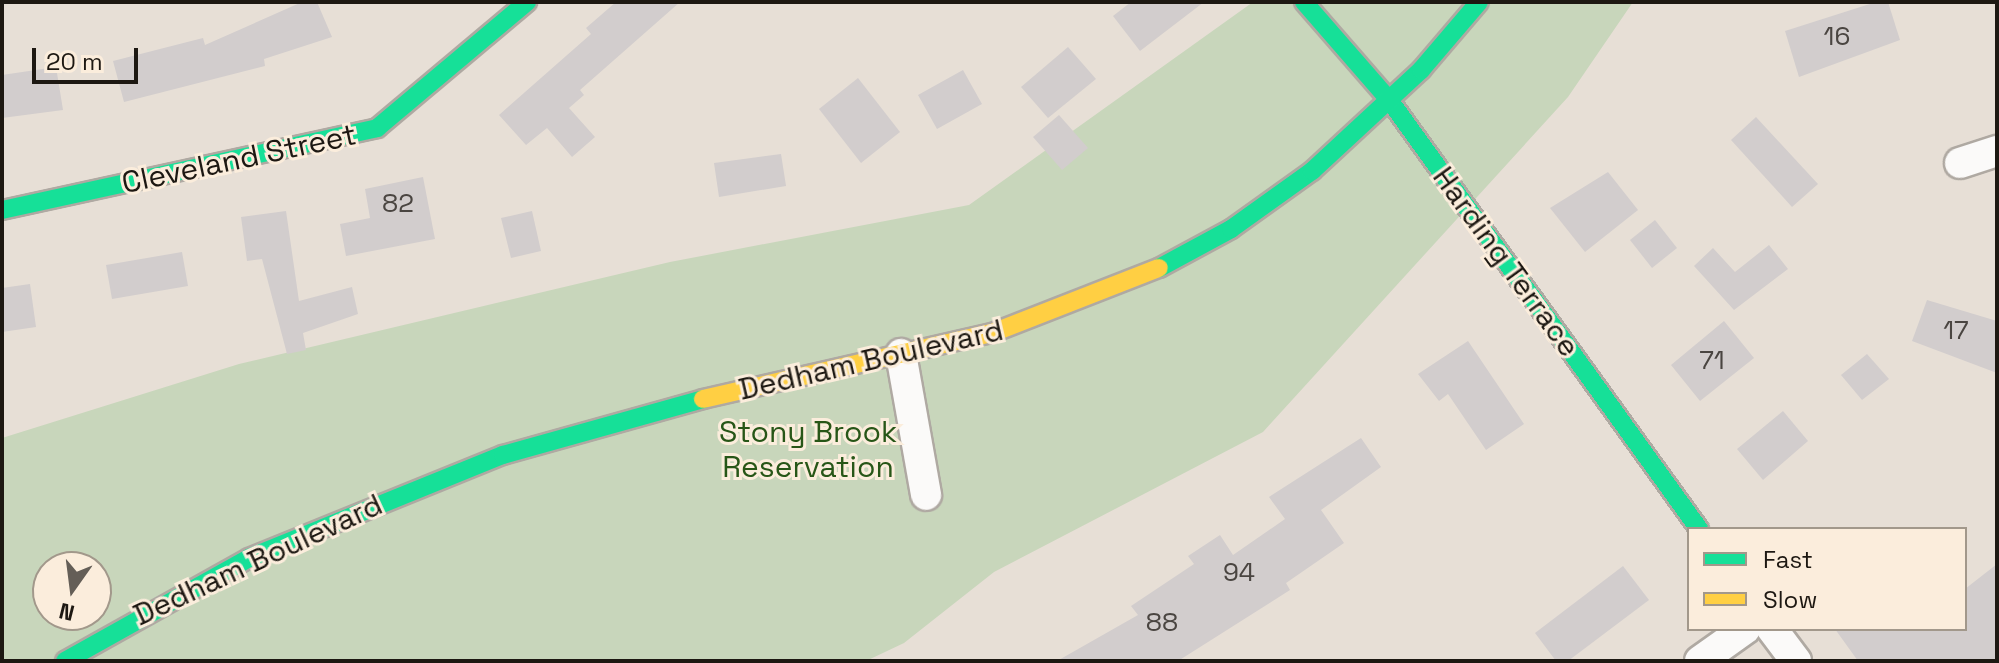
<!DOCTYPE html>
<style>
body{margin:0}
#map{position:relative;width:1999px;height:663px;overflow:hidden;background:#e7dfd6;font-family:"Space Grotesk",sans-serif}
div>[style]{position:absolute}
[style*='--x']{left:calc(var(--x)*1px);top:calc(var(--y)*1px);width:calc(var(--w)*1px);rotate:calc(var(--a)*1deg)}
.green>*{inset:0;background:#c8d6bb}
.building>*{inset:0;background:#d2cdcd}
.roads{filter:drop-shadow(2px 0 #afa9a2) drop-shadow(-2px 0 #afa9a2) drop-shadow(0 2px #afa9a2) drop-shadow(0 -2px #afa9a2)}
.street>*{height:30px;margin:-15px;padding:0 15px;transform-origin:15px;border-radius:15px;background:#fbfaf9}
.fast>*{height:18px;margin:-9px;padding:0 9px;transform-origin:9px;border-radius:9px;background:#16e098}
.slow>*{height:18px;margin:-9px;padding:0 9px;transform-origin:9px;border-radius:9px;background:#ffcf43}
span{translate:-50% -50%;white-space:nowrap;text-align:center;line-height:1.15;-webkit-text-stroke:6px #fbeddc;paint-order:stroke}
.number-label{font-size:26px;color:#4a4541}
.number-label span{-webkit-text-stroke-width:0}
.street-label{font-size:30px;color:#1d1812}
.park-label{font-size:30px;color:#275617}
.frame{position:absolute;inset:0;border:4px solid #1d1812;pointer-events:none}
.legend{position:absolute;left:1687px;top:527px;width:280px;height:104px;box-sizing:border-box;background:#fbeddc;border:2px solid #a2988b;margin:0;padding:10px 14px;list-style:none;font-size:24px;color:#1d1812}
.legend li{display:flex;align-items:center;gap:16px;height:40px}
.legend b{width:40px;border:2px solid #a2988b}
.north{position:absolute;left:32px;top:551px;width:80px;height:80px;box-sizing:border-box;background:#fbeddc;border:2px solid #a2988b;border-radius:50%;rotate:194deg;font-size:22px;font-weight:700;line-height:32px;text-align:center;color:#1d1812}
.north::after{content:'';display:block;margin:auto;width:28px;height:36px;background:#645e57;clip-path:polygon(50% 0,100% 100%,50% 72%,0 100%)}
.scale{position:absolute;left:32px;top:48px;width:106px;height:36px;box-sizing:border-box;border:4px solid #1d1812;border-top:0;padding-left:10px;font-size:24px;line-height:28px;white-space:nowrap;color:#1d1812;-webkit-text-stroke:6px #fbeddc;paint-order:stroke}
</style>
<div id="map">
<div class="green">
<div style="clip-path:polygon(evenodd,1253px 2px,1633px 2px,1568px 97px,1263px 432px,994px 572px,904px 643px,866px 661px,2px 661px,2px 438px,239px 364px,670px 262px,969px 205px,1253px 2px,48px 567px,96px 567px,96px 615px,48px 615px,48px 567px)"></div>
</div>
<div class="building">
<div style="clip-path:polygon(302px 2px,317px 2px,332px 37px,264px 59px,265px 66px,124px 102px,113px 61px,203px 38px,205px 45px)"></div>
<div style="clip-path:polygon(616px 2px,680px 2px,580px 90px,584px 95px,569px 108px,595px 137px,572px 157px,547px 128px,526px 145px,499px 115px,591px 34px,586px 28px)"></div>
<div style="clip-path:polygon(1131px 2px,1204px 2px,1140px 51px,1113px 16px)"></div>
<div style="clip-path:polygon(1876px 2px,1888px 2px,1900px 40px,1799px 77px,1785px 31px)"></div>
<div style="clip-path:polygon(1068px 47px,1096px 79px,1048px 118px,1021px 87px)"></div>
<div style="clip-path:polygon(56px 67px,63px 110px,2px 118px,2px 75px)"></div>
<div style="clip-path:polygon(963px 70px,982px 104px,937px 129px,918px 95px)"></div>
<div style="clip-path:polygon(858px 78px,900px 132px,861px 163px,819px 109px)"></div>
<div style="clip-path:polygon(1059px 115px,1088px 148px,1062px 170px,1033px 137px)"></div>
<div style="clip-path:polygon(1756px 117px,1818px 184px,1792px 207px,1731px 140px)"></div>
<div style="clip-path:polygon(781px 154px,786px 186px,719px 197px,714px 163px)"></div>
<div style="clip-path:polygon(1608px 172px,1638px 210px,1585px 252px,1550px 208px)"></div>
<div style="clip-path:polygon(423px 177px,435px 239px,346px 256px,340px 224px,370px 218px,365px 189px)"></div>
<div style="clip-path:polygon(286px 211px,299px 301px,352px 287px,358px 314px,303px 333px,306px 350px,287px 354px,262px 259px,247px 261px,241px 217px)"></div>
<div style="clip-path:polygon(532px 211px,541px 251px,511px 258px,501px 218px)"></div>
<div style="clip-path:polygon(1655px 220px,1677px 248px,1652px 268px,1630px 240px)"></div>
<div style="clip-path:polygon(1769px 245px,1788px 269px,1734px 310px,1694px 266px,1713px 248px,1735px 272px)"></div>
<div style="clip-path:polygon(182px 252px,188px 286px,112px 299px,106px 265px)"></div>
<div style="clip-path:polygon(30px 284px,36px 327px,2px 332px,2px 288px)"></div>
<div style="clip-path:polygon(1927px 300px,1997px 321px,1997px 373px,1912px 341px)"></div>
<div style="clip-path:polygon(1724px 321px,1754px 358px,1700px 401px,1671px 365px)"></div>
<div style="clip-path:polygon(1468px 341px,1524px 424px,1486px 450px,1448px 394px,1439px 401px,1418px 374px)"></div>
<div style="clip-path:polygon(1867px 354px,1889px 379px,1862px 400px,1841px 375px)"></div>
<div style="clip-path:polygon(1783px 411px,1808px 441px,1763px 480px,1737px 449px)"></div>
<div style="clip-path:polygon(1361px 438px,1381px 467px,1321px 510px,1344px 543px,1286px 583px,1290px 590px,1178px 661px,1057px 661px,1138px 615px,1131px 606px,1194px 564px,1188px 556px,1220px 535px,1233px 555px,1285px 519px,1269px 497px)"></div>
<div style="clip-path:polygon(1997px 564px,1997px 661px,1858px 661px,1835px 629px,1965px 629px,1965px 589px)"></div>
<div style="clip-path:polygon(1623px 566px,1649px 600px,1568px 661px,1556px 661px,1535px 633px)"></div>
</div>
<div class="roads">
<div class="street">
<div style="--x:1960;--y:163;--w:39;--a:-18"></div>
<div style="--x:901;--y:354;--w:143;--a:79.9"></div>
<div style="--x:1772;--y:629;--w:40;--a:53"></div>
<div style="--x:1700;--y:661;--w:55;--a:-35.4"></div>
</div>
<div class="fast">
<div style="--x:1304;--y:2;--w:131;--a:49"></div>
<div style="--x:1390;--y:101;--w:528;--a:54.17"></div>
<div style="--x:2;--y:210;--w:384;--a:-12.3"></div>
<div style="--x:377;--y:128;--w:196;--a:-40"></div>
<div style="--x:1159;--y:268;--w:82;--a:-28.4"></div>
<div style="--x:1231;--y:229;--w:100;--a:-35.6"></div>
<div style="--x:1312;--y:171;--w:149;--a:-42.8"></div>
<div style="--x:1421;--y:70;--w:89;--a:-49.5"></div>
<div style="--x:65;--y:661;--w:211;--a:-29.2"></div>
<div style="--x:249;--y:558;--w:274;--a:-22.1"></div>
<div style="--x:503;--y:455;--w:208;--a:-15.6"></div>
</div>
<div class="slow">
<div style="--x:703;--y:399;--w:296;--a:-12.9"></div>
<div style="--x:992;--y:333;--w:179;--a:-21.3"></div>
</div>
</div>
<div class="number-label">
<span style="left:1837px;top:37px">16</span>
<span style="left:398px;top:204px">82</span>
<span style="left:1956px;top:331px">17</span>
<span style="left:1712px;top:361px">71</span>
<span style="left:1239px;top:573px">94</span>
<span style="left:1162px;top:623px">88</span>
</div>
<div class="street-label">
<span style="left:239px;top:159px;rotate:-12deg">Cleveland Street</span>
<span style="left:1506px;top:262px;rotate:54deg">Harding Terrace</span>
<span style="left:871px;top:360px;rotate:-13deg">Dedham Boulevard</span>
<span style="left:258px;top:560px;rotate:-25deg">Dedham Boulevard</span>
</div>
<div class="park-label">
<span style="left:808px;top:449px">Stony Brook<br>Reservation</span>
</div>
<div class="frame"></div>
<ul class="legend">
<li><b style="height:10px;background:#16e098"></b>Fast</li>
<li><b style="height:10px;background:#ffcf43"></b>Slow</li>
</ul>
<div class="north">N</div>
<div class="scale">20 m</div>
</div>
